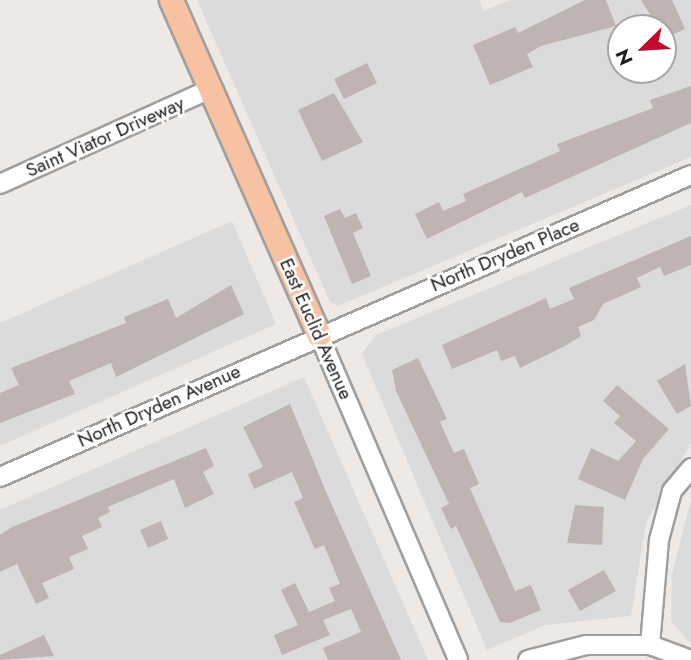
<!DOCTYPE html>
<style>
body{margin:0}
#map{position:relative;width:691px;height:660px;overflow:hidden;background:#efe9e5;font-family:Jost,sans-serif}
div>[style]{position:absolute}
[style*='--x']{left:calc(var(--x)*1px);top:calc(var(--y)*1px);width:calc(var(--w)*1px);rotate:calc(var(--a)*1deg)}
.residential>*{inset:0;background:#dcdbdb}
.building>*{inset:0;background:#bfb4b1}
.roads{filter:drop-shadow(2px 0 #9f9f9f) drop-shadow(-2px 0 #9f9f9f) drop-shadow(0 2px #9f9f9f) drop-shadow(0 -2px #9f9f9f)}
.minor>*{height:18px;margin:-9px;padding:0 9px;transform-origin:9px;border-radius:9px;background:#fff}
.major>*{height:23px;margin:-11.5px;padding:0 11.5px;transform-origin:11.5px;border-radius:11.5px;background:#f7c2a1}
span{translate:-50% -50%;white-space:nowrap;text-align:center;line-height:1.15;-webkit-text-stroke:5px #fff;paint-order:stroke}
.street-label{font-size:19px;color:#1e1e1e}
.north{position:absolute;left:607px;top:14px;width:70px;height:70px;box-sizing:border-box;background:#fff;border:2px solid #a5a5a5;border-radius:50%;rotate:246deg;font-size:19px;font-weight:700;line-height:28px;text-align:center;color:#1e1e1e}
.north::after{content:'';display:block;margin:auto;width:24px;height:32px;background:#c3092c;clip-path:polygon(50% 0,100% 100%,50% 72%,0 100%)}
</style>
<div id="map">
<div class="residential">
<div style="clip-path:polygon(evenodd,197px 0,479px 0,484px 11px,510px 0,691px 0,691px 157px,338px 306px,330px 302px,197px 0,621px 28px,663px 28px,663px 70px,621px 70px,621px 28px)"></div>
<div style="clip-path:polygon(691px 205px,691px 443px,646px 523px,631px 616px,545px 625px,487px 650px,362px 354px,376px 335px)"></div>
<div style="clip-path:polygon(232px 221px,276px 324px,0 446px,0 323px)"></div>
<div style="clip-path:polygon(304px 377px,428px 660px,0 660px,0 510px)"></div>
<div style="clip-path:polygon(691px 500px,691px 644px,671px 621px,672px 574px)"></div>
</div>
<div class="building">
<div style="clip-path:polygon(585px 0,606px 0,616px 26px,541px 46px,527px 54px,533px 67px,490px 85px,473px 45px,515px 27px,518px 33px)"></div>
<div style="clip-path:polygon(641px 0,672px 0,685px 29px,665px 38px)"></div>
<div style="clip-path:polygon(367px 63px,377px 83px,344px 99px,334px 79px)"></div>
<div style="clip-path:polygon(691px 86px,691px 123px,525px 198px,522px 192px,427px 239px,415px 214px,439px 202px,443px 211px,466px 201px,463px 194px,560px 151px,557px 144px,653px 108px,650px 100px)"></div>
<div style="clip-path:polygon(334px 93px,363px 142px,322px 161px,298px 110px)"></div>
<div style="clip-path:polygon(340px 209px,345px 218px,356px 213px,363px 228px,353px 233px,371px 276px,352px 284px,324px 216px)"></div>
<div style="clip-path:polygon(691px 236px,691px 265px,664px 276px,660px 267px,637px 278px,641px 287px,603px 304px,594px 320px,578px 327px,581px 336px,563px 347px,520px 368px,515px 356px,501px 361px,497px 350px,452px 369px,442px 345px,546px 298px,550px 309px,574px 299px,569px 288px)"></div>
<div style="clip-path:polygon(231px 285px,244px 314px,116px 377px,111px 363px,69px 381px,75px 394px,0 423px,0 393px,19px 385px,11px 368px,126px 323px,124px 317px,168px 299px,176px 318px)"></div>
<div style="clip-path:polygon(418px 358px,447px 419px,440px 422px,454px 453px,464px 449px,479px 484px,470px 488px,515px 591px,531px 585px,541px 610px,510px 623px,500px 622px,456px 526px,451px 529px,441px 508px,449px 504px,396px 391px,392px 370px)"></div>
<div style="clip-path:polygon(685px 364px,691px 406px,677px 414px,657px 381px)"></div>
<div style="clip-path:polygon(617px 385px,669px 429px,643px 459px,625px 500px,578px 479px,591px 448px,618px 461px,636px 441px,614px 423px,620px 416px,603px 401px)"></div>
<div style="clip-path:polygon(290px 404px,327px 494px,401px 660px,328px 660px,323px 648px,361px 632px,351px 609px,323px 620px,330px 635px,282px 655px,274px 635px,298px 625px,281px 590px,295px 583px,309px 612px,335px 601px,329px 588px,340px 584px,324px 545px,315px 549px,294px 502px,303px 498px,292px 472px,254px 489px,248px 474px,263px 467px,243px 427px)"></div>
<div style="clip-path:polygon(206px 448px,214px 466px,203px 472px,214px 494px,185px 508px,174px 479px,108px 507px,110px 512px,98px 518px,102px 527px,82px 536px,88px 549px,69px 557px,74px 569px,42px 583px,49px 598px,36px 604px,17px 564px,0 572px,0 535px,12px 527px)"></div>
<div style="clip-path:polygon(575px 505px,604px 507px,602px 545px,567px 543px)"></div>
<div style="clip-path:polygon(161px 521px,168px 539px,148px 548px,140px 530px)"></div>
<div style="clip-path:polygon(604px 570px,616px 591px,580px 611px,568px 590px)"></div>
<div style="clip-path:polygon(44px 635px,54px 656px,0 660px,0 655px)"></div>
</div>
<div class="roads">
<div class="minor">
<div style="--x:0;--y:184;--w:230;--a:-24.3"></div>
<div style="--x:319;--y:335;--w:353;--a:66.8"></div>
<div style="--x:0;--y:477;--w:754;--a:-23.61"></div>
<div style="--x:650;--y:645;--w:105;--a:-85.1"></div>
<div style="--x:659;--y:540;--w:51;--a:-75.1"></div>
<div style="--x:672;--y:491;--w:30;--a:-50"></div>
<div style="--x:528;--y:660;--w:60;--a:-14.5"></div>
<div style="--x:586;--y:645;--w:64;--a:0"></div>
<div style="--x:650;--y:645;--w:44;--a:20.1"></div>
</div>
<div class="major">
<div style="--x:171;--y:0;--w:366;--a:66.2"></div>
</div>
</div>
<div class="street-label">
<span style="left:105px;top:137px;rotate:-24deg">Saint Viator Driveway</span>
<span style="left:505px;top:255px;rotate:-23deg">North Dryden Place</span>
<span style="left:316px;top:329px;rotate:66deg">East Euclid Avenue</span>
<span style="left:159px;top:406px;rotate:-24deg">North Dryden Avenue</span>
</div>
<div class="north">N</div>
</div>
